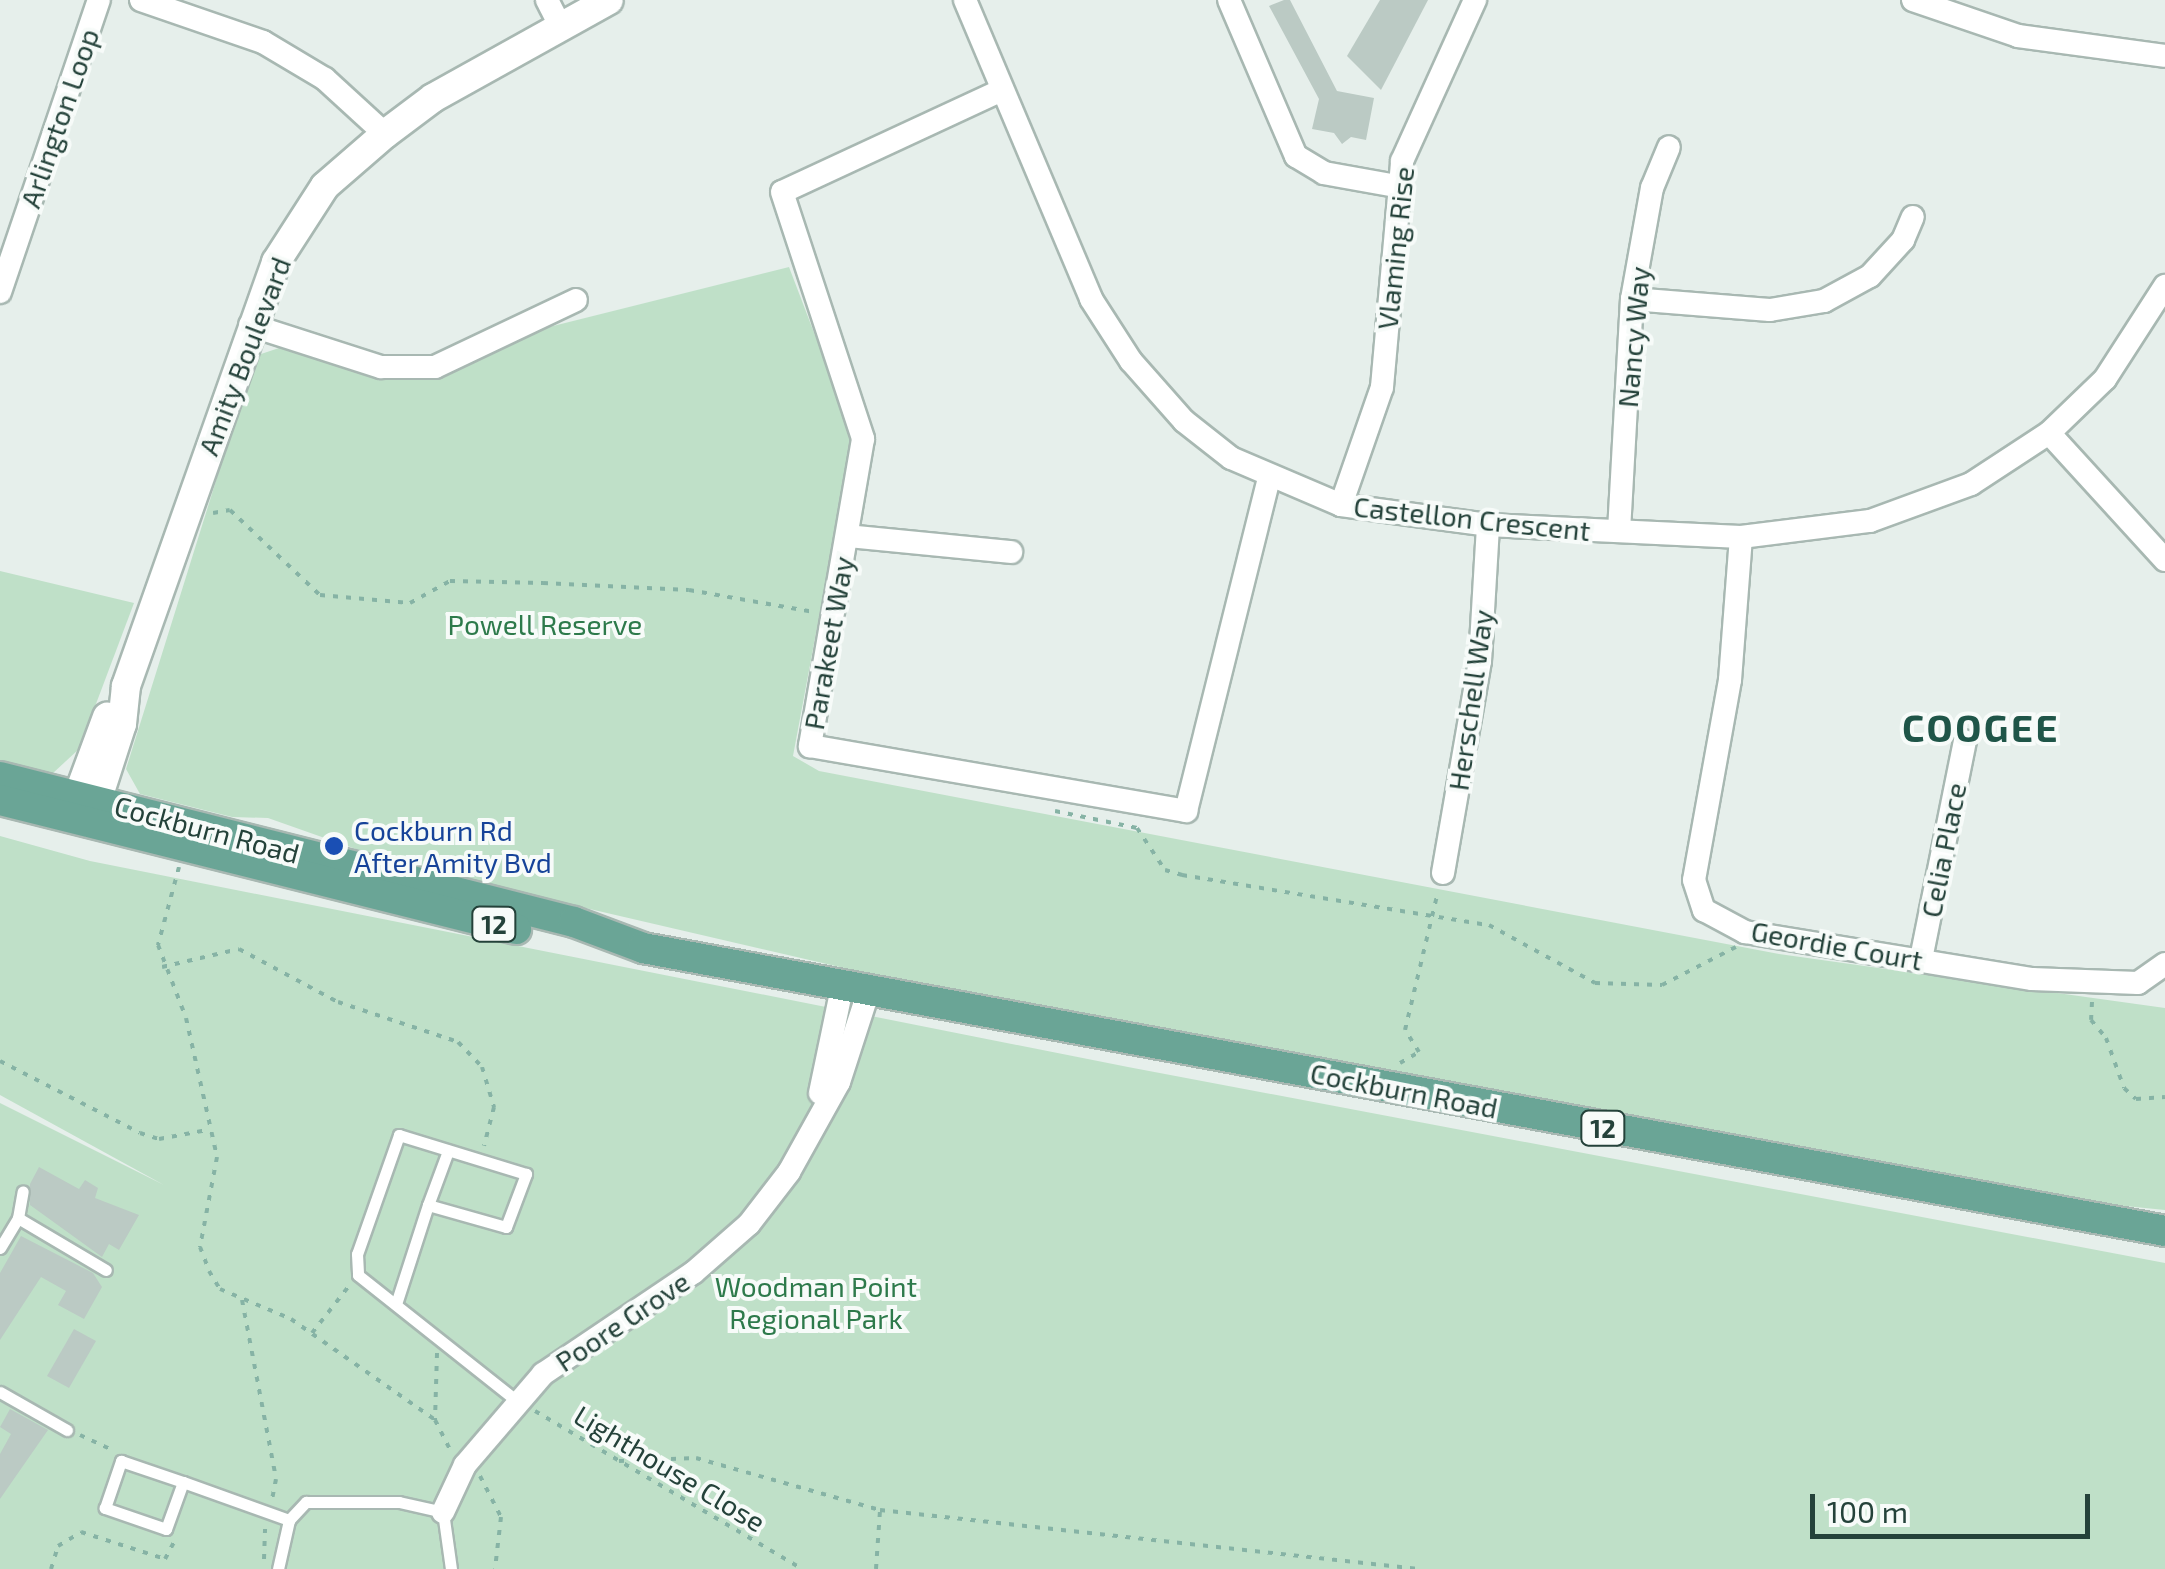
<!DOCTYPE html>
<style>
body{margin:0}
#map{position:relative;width:2165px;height:1569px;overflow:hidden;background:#e6efeb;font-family:"Exo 2",sans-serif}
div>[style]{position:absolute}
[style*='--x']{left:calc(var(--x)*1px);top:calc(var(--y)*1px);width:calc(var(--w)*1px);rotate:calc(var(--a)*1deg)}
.green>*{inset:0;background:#bfe0c8}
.building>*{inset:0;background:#bbcac4}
.path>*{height:4px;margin-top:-2px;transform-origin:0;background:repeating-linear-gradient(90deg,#86b3a5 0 5px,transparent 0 13px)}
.roads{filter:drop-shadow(2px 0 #a8b8b2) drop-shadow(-2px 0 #a8b8b2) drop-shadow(0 2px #a8b8b2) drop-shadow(0 -2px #a8b8b2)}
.service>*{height:11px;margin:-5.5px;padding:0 5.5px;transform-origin:5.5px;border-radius:5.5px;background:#fff}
.minor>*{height:22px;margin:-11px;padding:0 11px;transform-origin:11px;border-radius:11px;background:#fff}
.tertiary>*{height:28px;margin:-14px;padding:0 14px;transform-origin:14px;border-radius:14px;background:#fff}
.primary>*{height:30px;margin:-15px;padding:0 15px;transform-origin:15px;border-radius:15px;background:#6aa596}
.dots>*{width:28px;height:28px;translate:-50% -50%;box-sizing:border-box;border:5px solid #f7fbf9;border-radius:50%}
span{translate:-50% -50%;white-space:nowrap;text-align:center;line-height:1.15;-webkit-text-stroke:8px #f7fbf9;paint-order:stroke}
.shield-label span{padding:2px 8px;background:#f7fbf9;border:2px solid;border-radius:8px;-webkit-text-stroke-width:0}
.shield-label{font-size:25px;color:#24423a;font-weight:700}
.street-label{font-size:28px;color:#24423a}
.park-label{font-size:28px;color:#2d7a4b}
.transit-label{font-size:28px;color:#164399}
.left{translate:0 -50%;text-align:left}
.district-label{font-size:38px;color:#1f5548;font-weight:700;letter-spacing:2.5px}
.scale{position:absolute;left:1810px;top:1494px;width:280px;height:45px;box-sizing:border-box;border:5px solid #24423a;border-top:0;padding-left:12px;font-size:30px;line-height:35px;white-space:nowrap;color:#24423a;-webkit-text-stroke:8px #f7fbf9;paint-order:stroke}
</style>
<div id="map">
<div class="green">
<div style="clip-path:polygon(789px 267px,853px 435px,793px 756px,819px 771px,1779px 954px,2165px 1008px,2165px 1210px,2045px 1198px,939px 990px,404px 866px,268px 818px,232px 817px,140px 794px,126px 769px,255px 356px,282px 347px,376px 378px,441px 378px,533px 331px)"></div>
<div style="clip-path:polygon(0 571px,134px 603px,79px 749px,52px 774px,0 761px)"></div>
<div style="clip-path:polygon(0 836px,90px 861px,1128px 1067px,2165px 1263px,2165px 1569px,0 1569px,0 1103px,164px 1185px,0 1095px)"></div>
</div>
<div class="building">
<div style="clip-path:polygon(1284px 0,1290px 0,1337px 91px,1374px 98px,1366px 140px,1351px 137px,1342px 144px,1334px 133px,1312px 129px,1319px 99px,1269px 6px)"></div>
<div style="clip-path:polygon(1380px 0,1428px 0,1381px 90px,1347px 56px)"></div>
<div style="clip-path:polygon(39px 1167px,79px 1189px,85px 1180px,98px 1188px,95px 1198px,139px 1215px,119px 1250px,109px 1244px,102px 1257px,30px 1205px,30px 1184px)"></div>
<div style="clip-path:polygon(21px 1236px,93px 1273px,102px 1287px,84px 1319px,58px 1305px,66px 1291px,41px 1277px,0 1340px,0 1273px)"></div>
<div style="clip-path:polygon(74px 1329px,96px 1341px,69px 1388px,47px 1376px)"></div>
<div style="clip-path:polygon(10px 1409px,48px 1430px,0 1499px,0 1454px,11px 1434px,0 1427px)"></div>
</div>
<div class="path">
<div style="--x:213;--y:513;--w:17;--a:-10"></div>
<div style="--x:230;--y:510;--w:124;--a:43.4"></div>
<div style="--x:320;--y:595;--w:90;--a:5.1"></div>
<div style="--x:410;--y:603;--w:46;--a:-28.8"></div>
<div style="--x:450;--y:581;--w:93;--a:1.2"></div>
<div style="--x:543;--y:583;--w:146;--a:2.7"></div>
<div style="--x:689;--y:590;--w:127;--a:10"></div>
<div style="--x:1055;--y:811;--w:84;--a:11.7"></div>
<div style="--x:1137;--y:828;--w:50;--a:56.3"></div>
<div style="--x:1165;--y:870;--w:18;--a:16"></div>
<div style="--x:1182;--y:875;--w:311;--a:9.3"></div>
<div style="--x:1489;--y:925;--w:121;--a:28.7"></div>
<div style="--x:1595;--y:983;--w:67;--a:1.7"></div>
<div style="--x:1662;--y:985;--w:83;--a:-27.2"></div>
<div style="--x:179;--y:867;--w:81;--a:105.1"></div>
<div style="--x:158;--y:945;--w:78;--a:69"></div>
<div style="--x:186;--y:1018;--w:142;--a:77.4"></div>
<div style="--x:217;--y:1157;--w:92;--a:100.7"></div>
<div style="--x:200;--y:1247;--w:26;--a:69"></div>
<div style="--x:209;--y:1271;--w:21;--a:59"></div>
<div style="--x:220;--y:1289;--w:77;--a:22.9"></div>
<div style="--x:291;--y:1319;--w:176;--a:35"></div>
<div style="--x:162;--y:967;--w:79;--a:-13.2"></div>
<div style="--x:239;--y:949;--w:112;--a:28.2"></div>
<div style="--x:338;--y:1002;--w:126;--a:18.4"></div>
<div style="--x:458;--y:1042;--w:35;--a:46"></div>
<div style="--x:482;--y:1067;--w:42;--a:73.3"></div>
<div style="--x:494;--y:1107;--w:40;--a:104.4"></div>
<div style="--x:2092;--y:1002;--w:18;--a:93"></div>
<div style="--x:2091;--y:1020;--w:23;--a:50"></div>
<div style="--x:2106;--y:1038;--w:53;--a:70.2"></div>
<div style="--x:2124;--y:1088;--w:16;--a:43"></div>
<div style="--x:2136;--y:1099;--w:29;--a:-4"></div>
<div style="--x:0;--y:1061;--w:157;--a:27.2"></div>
<div style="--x:140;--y:1133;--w:20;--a:18"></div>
<div style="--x:159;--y:1139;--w:49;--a:-10.6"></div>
<div style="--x:1400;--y:1063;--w:22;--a:-30"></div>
<div style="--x:1419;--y:1052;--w:26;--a:-122"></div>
<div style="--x:1405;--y:1030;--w:142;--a:-76.6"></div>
<div style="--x:242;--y:1300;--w:182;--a:79.2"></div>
<div style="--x:276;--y:1479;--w:21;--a:101"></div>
<div style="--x:312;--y:1333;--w:60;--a:-51.8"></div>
<div style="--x:437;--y:1353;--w:67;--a:91.7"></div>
<div style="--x:435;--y:1420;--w:34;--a:63"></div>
<div style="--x:535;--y:1411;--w:310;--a:30.6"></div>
<div style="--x:80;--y:1435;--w:35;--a:25"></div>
<div style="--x:619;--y:1461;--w:77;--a:-2.2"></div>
<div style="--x:696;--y:1458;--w:191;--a:15.8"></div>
<div style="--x:880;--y:1510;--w:542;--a:6.25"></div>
<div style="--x:480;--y:1476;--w:46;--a:62.9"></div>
<div style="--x:501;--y:1517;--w:52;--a:96.6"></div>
<div style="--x:264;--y:1559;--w:30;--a:-88"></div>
<div style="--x:51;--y:1569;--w:24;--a:-73"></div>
<div style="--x:58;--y:1546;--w:27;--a:-31"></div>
<div style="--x:81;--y:1532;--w:88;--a:17.8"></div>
<div style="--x:165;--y:1559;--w:19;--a:-62"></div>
<div style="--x:876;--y:1569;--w:59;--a:-86.1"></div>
</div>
<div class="roads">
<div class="service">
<div style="--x:428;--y:1205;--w:58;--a:-69.7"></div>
<div style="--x:18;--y:1218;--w:27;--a:-80"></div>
<div style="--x:0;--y:1248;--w:35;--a:-59"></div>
<div style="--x:18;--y:1218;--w:102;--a:30.6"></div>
<div style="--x:396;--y:1304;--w:104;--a:-72.1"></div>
<div style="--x:428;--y:1205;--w:81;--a:15.8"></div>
<div style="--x:506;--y:1227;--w:57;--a:-69.3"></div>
<div style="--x:526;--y:1174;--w:133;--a:-162.9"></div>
<div style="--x:399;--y:1135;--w:126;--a:109.4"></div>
<div style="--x:357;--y:1254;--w:21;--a:87"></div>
<div style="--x:358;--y:1275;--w:203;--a:38.4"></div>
<div style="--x:0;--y:1392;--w:77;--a:29.6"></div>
<div style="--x:183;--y:1482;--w:50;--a:109.9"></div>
<div style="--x:166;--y:1529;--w:65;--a:-161"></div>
<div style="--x:105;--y:1508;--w:50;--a:-71.2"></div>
<div style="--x:121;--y:1461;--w:65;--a:18.7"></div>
<div style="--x:183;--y:1482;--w:113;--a:19.7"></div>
<div style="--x:278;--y:1569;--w:50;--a:-77.3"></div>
<div style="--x:289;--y:1520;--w:25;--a:-47"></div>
<div style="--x:306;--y:1502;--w:93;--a:0"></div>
<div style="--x:399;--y:1502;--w:45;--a:12.8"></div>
<div style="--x:443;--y:1512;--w:58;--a:82"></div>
</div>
<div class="minor">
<div style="--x:141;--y:0;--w:129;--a:19"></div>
<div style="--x:263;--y:42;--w:72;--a:30.8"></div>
<div style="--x:325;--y:79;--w:81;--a:42.5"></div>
<div style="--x:547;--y:0;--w:30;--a:63"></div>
<div style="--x:965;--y:0;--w:324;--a:67.1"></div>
<div style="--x:1091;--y:299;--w:74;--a:57.2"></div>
<div style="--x:1131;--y:361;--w:80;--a:48.5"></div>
<div style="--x:1184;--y:421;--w:60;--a:38.2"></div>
<div style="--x:1231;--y:458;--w:120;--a:23.1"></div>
<div style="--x:1341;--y:505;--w:148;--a:7.7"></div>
<div style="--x:1488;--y:525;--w:253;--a:2.7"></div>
<div style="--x:1741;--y:537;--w:130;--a:-7.1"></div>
<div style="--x:1870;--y:521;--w:108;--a:-20.1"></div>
<div style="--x:1971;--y:484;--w:93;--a:-33.2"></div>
<div style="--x:2049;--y:433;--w:78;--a:-44"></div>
<div style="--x:2105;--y:379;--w:111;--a:-57.2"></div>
<div style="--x:1229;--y:0;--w:170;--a:66.8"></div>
<div style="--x:1296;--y:156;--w:33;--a:31"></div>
<div style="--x:1324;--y:173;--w:73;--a:10.2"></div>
<div style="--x:1913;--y:0;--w:111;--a:18.9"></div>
<div style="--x:2018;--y:36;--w:148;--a:7.7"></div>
<div style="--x:1002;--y:90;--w:242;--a:155.1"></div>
<div style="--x:782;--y:192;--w:260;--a:71.8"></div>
<div style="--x:863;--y:439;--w:312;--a:99.8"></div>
<div style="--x:810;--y:746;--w:382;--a:9.8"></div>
<div style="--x:1186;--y:811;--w:343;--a:-76"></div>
<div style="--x:0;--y:292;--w:308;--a:-71.3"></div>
<div style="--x:1632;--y:299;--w:138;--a:4.6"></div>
<div style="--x:1770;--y:310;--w:55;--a:-9.5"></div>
<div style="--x:1824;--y:301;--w:52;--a:-28.5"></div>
<div style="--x:1870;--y:276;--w:49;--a:-47.5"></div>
<div style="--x:1903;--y:240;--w:25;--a:-67"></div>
<div style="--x:250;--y:325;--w:138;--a:17.8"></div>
<div style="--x:381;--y:367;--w:54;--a:0"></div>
<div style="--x:435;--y:367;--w:156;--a:-25.4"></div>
<div style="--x:2049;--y:433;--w:172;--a:47.6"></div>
<div style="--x:1341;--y:505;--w:125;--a:-70.8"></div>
<div style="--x:1382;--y:387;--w:227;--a:-84.9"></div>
<div style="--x:1402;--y:161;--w:177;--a:-65.6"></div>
<div style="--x:1619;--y:531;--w:232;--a:-86.8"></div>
<div style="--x:1632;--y:299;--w:113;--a:-79.8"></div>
<div style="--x:1652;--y:188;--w:44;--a:-67.5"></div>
<div style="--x:847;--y:536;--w:165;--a:5.6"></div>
<div style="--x:1741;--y:537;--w:143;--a:94.4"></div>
<div style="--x:1730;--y:680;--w:203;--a:100.2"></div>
<div style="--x:1694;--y:880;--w:32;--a:72"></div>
<div style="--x:1704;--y:910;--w:47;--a:28.2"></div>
<div style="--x:1745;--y:932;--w:291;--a:9.3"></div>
<div style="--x:2032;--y:979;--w:106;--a:2.2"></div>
<div style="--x:2138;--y:983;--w:33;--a:-35"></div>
<div style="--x:1443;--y:873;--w:215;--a:-80.1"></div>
<div style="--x:1480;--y:661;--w:136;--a:-86.6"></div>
<div style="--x:1921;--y:959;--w:222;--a:-78.6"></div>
<div style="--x:820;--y:1093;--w:107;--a:-78.2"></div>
<div style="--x:443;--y:1512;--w:52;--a:-64.9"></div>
<div style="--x:465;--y:1465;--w:120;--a:-49.4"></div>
<div style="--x:543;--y:1374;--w:181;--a:-34"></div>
<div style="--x:693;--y:1273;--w:74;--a:-41.2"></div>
<div style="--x:749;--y:1224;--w:66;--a:-52.4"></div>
<div style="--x:789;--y:1172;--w:103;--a:-60.9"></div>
<div style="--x:839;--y:1082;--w:94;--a:-72"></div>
</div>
<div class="tertiary">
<div style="--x:70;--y:817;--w:107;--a:-69.7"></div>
<div style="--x:90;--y:823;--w:104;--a:-72.1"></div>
<div style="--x:122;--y:724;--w:38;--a:-84"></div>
<div style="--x:126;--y:686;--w:450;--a:-70.5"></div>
<div style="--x:276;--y:262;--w:90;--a:-57.2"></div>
<div style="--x:325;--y:186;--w:79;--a:-40.9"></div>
<div style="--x:385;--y:134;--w:60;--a:-36.9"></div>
<div style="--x:433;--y:98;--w:201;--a:-29.1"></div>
</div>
<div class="primary">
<div style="--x:0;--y:777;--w:592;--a:14.18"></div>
<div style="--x:574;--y:922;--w:74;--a:20.6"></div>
<div style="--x:643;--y:948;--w:1548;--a:10.53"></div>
<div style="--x:0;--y:800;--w:532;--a:14.04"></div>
</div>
</div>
<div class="dots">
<div style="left:334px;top:846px;background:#1a4fb4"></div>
</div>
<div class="shield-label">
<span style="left:494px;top:924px">12</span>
<span style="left:1603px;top:1128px">12</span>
</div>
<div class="street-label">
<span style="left:59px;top:118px;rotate:-71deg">Arlington Loop</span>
<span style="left:1395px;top:248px;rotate:-84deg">Vlaming Rise</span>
<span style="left:1633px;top:337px;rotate:-85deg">Nancy Way</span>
<span style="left:244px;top:356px;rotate:-69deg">Amity Boulevard</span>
<span style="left:1472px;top:518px;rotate:6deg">Castellon Crescent</span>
<span style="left:828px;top:643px;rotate:-80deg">Parakeet Way</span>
<span style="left:1470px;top:700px;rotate:-82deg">Herschell Way</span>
<span style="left:207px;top:829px;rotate:15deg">Cockburn Road</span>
<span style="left:1943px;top:850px;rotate:-79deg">Celia Place</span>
<span style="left:1837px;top:945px;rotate:10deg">Geordie Court</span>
<span style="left:1404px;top:1090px;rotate:11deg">Cockburn Road</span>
<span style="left:622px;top:1321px;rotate:-34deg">Poore Grove</span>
<span style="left:670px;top:1468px;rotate:31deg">Lighthouse Close</span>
</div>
<div class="park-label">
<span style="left:545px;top:624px">Powell Reserve</span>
<span style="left:816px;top:1302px">Woodman Point<br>Regional Park</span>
</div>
<div class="transit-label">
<span class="left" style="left:354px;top:846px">Cockburn Rd<br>After Amity Bvd</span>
</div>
<div class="district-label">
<span style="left:1981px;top:728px">COOGEE</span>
</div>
<div class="scale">100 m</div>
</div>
